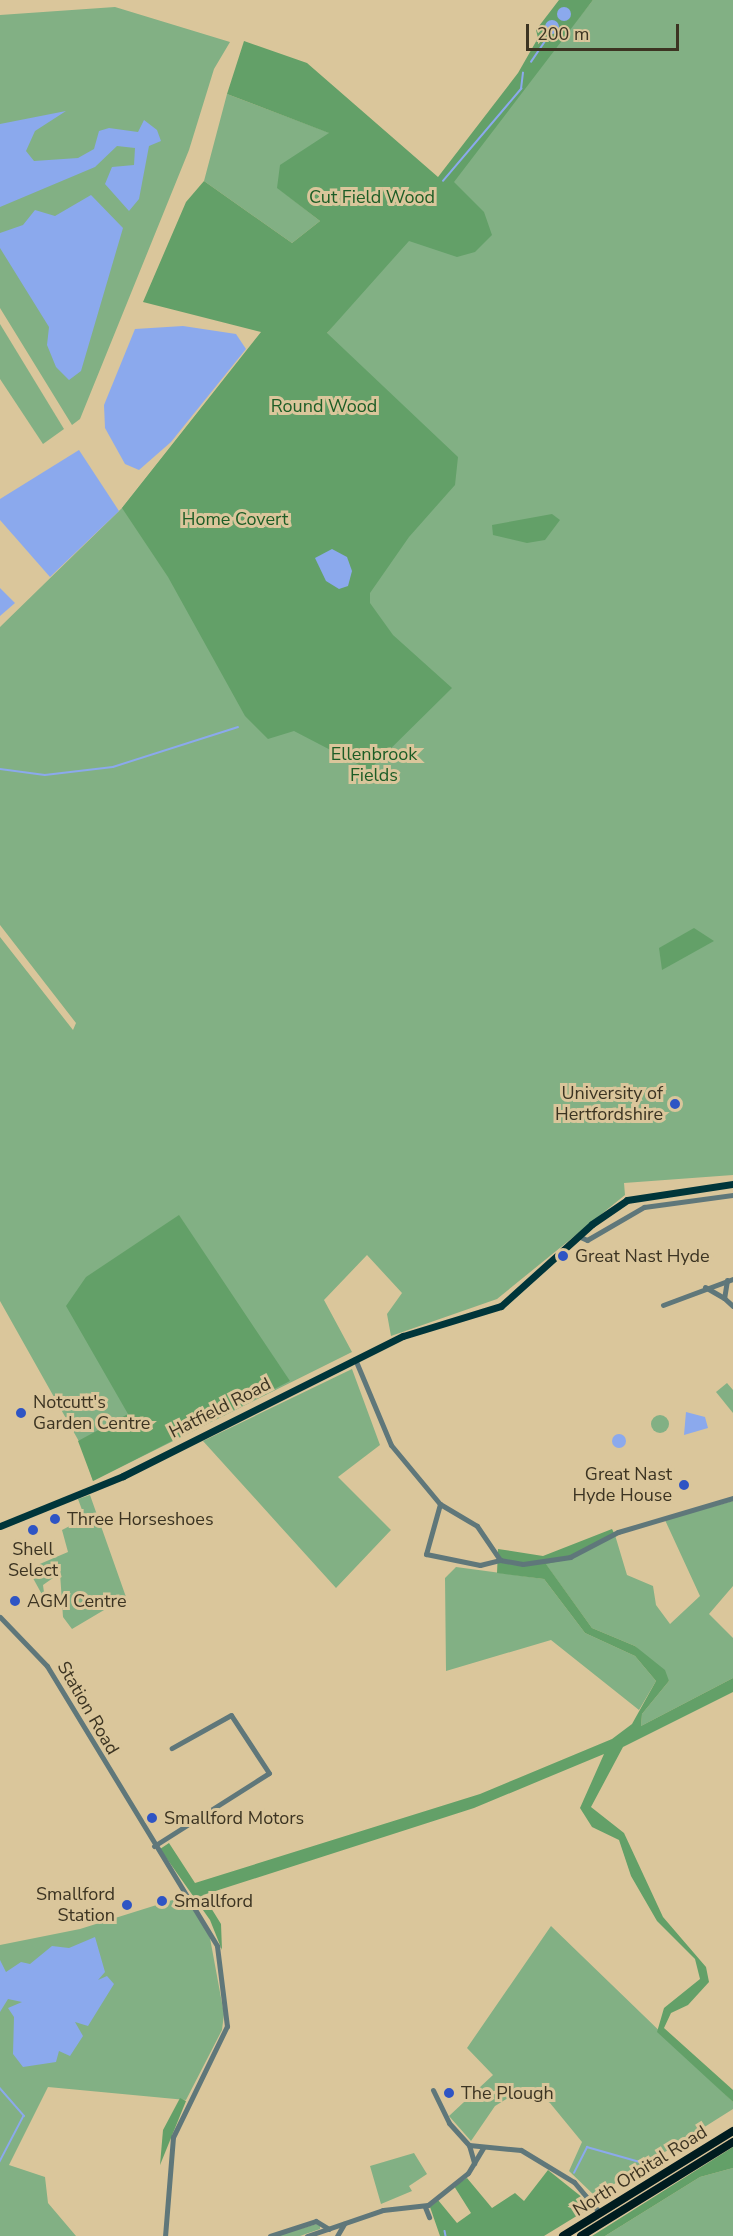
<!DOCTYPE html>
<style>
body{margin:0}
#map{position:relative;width:733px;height:2236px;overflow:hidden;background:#dac69b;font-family:"Nunito Sans",sans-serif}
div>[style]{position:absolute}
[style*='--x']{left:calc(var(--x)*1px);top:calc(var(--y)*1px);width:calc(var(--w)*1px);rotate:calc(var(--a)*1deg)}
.green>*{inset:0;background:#82b084}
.round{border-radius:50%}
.forest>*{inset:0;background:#63a068}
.water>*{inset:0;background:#8ba9ed}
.stream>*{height:1.5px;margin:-0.75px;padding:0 0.75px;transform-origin:0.75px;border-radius:0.75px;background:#8ba9ed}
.minor>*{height:5px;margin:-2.5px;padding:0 2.5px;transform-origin:2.5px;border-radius:2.5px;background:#5f777a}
.major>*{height:7px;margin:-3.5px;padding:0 3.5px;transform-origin:3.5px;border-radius:3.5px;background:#00353a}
.highway>*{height:8px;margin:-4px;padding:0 4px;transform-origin:4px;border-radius:4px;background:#001c1f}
.dots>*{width:16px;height:16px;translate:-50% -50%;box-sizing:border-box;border:3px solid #dac69b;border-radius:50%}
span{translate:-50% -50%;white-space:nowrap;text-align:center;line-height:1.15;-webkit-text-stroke:6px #dac69b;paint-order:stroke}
.park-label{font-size:18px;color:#1d5d26}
.poi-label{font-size:18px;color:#3c3422}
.right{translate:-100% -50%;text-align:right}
.left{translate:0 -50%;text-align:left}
.street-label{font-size:18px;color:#3c3422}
.scale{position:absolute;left:526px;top:24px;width:153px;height:27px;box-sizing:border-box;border:3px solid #3c3422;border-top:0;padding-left:8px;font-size:18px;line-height:21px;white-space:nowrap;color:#3c3422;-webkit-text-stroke:4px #dac69b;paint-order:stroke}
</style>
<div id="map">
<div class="green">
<div style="clip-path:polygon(593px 0,733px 0,733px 1175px,624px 1183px,625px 1195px,497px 1299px,391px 1336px,387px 1314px,402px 1293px,367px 1255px,324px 1300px,352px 1352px,93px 1481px,81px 1445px,0 1301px,0 937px,73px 1030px,76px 1023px,0 925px,0 627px,122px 508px,262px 332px,327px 333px)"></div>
<div style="clip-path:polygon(115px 7px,230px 42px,214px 69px,189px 150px,80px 419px,72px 425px,0 308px,0 15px)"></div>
<div style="clip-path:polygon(227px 94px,330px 133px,278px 188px,320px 221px,292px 243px,204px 181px)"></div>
<div style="clip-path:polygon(0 324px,64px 429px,43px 444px,0 379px)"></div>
<div style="clip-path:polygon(352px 1369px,380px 1445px,338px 1477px,391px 1530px,336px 1588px,203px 1441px)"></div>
<div style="clip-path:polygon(727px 1383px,733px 1390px,733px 1413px,716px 1392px)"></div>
<div class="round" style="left:651px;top:1415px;width:18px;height:18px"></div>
<div style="clip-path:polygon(90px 1495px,126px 1597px,72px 1629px,63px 1617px,60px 1573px,43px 1585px,45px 1600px,28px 1569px,68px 1552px,62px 1530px,85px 1518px,78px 1499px)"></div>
<div style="clip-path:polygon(733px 1501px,733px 1586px,709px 1614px,733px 1638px,733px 1678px,641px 1726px,642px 1714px,669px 1681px,635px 1646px,592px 1628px,545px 1563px,570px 1559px,615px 1535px,627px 1575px,653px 1586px,656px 1605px,670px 1624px,700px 1596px,665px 1520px)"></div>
<div style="clip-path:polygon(456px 1567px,544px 1579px,585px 1633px,635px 1656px,656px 1681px,639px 1710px,551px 1640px,446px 1671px,445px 1578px)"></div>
<div style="clip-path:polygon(179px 1898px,196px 1912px,210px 1938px,224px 2014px,222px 2030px,186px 2100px,48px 2087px,9px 2165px,45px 2177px,48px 2203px,76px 2236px,0 2236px,0 1945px,80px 1929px)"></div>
<div style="clip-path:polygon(551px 1926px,733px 2102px,733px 2109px,595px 2196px,569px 2171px,582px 2142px,550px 2103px,526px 2087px,495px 2106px,471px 2141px,449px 2116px,493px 2075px,467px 2048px)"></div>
<div style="clip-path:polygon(414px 2153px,427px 2174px,409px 2186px,412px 2191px,381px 2204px,370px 2166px)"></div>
<div style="clip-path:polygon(733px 2168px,733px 2236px,605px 2236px,700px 2177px)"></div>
<div style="clip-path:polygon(320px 2223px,320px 2229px,300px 2236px,276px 2236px)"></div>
</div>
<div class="forest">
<div style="clip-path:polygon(559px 0,593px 0,454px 182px,484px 212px,492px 235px,475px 252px,457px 257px,409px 241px,327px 333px,458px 457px,455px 485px,409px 537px,370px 593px,370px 603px,393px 635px,452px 688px,369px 770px,294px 731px,268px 739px,245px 716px,168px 577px,122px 508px,261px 332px,143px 302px,186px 202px,204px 181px,292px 243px,320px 221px,277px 188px,280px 165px,329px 133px,227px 94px,244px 41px,307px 63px,438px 177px,518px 73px,538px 38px,536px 30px)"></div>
<div style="clip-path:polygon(552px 514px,560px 520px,545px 540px,527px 543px,493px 535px,492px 525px)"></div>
<div style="clip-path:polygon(694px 928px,714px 941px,662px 970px,659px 948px)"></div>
<div style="clip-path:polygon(179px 1215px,290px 1381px,93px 1481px,78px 1441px,128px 1414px,66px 1306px,86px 1277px)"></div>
<div style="clip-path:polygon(612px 1529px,615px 1535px,570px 1559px,546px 1564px,592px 1628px,635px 1646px,665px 1670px,669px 1681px,642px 1714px,641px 1726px,733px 1678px,733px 1692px,623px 1747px,591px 1807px,624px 1833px,663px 1917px,706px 1967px,709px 1982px,688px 2005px,671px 2013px,664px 2028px,733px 2090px,733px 2102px,657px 2032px,664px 2008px,700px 1979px,695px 1959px,657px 1921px,631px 1876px,619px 1840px,592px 1827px,580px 1808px,604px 1754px,474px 1808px,203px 1895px,221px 1924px,222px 1950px,210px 1920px,160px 1849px,169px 1843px,195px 1883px,480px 1794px,612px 1739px,632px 1724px,656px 1681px,635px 1656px,585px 1633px,544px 1579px,497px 1573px,498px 1549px,543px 1556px)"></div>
<div style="clip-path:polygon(180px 2098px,186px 2101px,160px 2165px,163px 2130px)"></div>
<div style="clip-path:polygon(733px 2147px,733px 2168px,700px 2177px,605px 2236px,592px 2236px)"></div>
<div style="clip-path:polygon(548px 2170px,593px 2206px,544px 2236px,440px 2236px,430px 2207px,438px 2200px,457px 2223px,471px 2213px,454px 2186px,467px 2178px,492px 2208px,515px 2193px,524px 2201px)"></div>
</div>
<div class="water">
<div class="round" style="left:557px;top:7px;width:14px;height:14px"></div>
<div class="round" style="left:545px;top:20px;width:14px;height:14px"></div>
<div style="clip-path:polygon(66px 111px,35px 131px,26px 151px,34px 161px,78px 158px,94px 149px,99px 131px,109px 128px,138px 132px,144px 120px,157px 130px,161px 141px,149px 146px,139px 199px,129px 211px,105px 184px,112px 167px,134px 165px,135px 148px,117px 146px,95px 167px,0 207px,0 124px)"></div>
<div style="clip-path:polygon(91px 195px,123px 228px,81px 371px,69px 380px,56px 367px,47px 345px,49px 327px,0 248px,0 233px,23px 225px,35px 210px,55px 216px)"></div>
<div style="clip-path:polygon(183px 326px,236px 334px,246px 349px,171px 442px,139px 470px,125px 464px,105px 428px,104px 405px,135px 329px)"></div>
<div style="clip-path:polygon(79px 450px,119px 511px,50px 577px,0 520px,0 499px)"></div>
<div style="clip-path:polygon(332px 549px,347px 557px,352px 571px,348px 586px,339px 589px,326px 581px,315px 558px)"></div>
<div style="clip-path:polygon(0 588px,15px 603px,0 616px)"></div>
<div style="clip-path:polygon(686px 1412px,705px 1417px,708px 1428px,684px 1435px)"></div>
<div class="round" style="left:612px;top:1434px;width:14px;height:14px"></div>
<div style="clip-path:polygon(95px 1937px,105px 1972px,98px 1980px,107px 1976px,114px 1984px,88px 2026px,75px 2022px,83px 2036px,70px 2056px,59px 2051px,56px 2062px,23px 2067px,13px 2054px,14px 2017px,8px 2008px,22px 2002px,8px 1999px,0 2012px,0 1960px,6px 1972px,21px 1962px,30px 1964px,52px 1946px,69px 1948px)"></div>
</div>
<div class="stream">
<div style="--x:531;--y:62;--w:32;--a:-56"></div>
<div style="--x:443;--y:181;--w:121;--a:-49.7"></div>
<div style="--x:521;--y:89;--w:16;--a:-83"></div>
<div style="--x:0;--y:769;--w:45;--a:7.6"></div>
<div style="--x:45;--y:775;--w:68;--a:-6.7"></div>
<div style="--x:113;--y:767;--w:131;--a:-17.7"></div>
<div style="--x:0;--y:2088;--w:37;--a:49"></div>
<div style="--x:24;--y:2116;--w:52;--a:117.6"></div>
<div style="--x:574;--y:2173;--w:29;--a:-63"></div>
<div style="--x:587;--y:2147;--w:62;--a:15.8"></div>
<div style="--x:445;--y:2231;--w:5;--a:79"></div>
</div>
<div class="minor">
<div style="--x:578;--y:1236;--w:10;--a:24"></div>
<div style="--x:587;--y:1240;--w:66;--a:-30.1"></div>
<div style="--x:644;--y:1207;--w:90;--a:-7.7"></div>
<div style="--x:727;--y:1280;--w:18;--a:99"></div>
<div style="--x:724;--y:1298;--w:12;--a:42"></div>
<div style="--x:705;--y:1287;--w:22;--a:30"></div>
<div style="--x:663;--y:1305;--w:75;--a:-20.4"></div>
<div style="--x:355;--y:1359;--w:93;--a:67.3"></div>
<div style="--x:391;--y:1445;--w:77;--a:50.3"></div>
<div style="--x:440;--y:1504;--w:43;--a:30.7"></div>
<div style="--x:477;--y:1526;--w:41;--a:55.9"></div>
<div style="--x:500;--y:1560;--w:23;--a:10"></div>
<div style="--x:523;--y:1564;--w:48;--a:-8.5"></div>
<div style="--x:570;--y:1557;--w:54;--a:-27.5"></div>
<div style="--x:618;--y:1532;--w:120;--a:-16.5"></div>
<div style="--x:440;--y:1504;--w:52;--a:105.6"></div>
<div style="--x:426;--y:1554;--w:55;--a:11.5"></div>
<div style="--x:480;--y:1565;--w:21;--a:-14"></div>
<div style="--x:0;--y:1617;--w:68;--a:46.2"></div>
<div style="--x:47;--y:1666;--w:328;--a:58.7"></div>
<div style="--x:217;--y:1946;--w:81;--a:82.9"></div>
<div style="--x:227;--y:2026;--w:123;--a:115.9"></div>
<div style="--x:173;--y:2137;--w:99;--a:94.6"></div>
<div style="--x:154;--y:1846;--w:136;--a:-32.4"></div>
<div style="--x:269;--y:1773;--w:69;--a:-123.2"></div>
<div style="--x:231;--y:1715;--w:68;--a:150.8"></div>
<div style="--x:433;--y:2090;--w:37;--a:64"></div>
<div style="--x:449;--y:2123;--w:30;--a:48"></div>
<div style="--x:469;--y:2145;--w:19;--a:74"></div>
<div style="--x:469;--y:2145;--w:52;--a:5.5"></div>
<div style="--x:521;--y:2150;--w:62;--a:31.1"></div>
<div style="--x:574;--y:2182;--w:40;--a:50"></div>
<div style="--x:425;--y:2207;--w:11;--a:68"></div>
<div style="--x:270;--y:2236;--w:48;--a:-18.1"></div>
<div style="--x:316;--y:2221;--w:15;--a:32"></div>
<div style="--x:307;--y:2236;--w:80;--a:-18.9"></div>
<div style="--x:383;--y:2210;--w:45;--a:-6.3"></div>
<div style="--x:428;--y:2205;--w:51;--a:-38.7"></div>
<div style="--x:468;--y:2173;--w:29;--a:-59"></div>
<div style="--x:337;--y:2236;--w:14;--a:-60"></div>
</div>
<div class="major">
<div style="--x:0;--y:1526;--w:133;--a:-22.1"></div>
<div style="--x:123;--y:1476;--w:313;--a:-26.6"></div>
<div style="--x:403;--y:1336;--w:102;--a:-17"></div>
<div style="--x:501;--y:1306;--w:122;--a:-42"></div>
<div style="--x:592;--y:1224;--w:42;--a:-34.4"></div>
<div style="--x:627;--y:1200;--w:107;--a:-8.6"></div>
</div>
<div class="highway">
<div style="--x:563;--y:2236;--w:200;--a:-31.7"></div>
<div style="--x:581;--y:2236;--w:179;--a:-31.7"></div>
</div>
<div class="dots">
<div style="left:675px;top:1104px;background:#2e54c4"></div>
<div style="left:563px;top:1256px;background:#2e54c4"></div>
<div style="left:21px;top:1413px;background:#2e54c4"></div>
<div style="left:684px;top:1485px;background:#2e54c4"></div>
<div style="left:55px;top:1519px;background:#2e54c4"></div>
<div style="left:33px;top:1530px;background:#2e54c4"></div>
<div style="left:15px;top:1601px;background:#2e54c4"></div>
<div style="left:152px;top:1818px;background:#2e54c4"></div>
<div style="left:162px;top:1901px;background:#2e54c4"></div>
<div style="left:127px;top:1905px;background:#2e54c4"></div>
<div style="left:449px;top:2093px;background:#2e54c4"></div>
</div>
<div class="park-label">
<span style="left:372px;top:197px">Cut Field Wood</span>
<span style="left:324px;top:406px">Round Wood</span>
<span style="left:235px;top:519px">Home Covert</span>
<span style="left:374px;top:765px">Ellenbrook<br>Fields</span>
</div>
<div class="poi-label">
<span class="right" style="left:663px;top:1104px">University of<br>Hertfordshire</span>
<span class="left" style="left:575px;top:1256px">Great Nast Hyde</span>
<span class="left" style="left:33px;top:1413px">Notcutt's<br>Garden Centre</span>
<span class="right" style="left:672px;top:1485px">Great Nast<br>Hyde House</span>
<span class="left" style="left:67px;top:1519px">Three Horseshoes</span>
<span style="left:33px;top:1560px">Shell<br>Select</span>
<span class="left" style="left:27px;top:1601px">AGM Centre</span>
<span class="left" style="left:164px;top:1818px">Smallford Motors</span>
<span class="right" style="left:115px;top:1905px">Smallford<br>Station</span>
<span class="left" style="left:174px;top:1901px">Smallford</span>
<span class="left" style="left:461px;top:2093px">The Plough</span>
</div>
<div class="street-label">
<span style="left:220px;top:1408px;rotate:-27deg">Hatfield Road</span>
<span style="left:88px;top:1708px;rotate:60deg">Station Road</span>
<span style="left:640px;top:2171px;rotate:-32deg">North Orbital Road</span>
</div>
<div class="scale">200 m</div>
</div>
